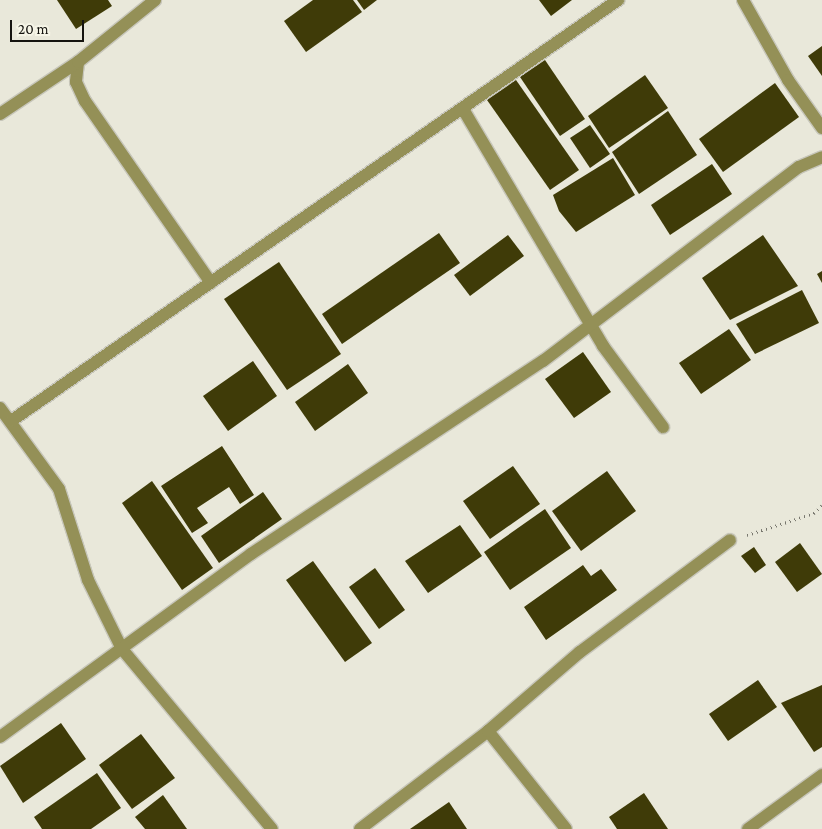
<!DOCTYPE html>
<style>
body{margin:0}
#map{position:relative;width:822px;height:829px;overflow:hidden;background:#e9e8da;font-family:"Crimson Pro",serif}
div>[style]{position:absolute}
[style*='--x']{left:calc(var(--x)*1px);top:calc(var(--y)*1px);width:calc(var(--w)*1px);rotate:calc(var(--a)*1deg)}
.building>*{inset:0;background:#3f3b08}
.path>*{height:3px;margin-top:-1.5px;transform-origin:0;background:repeating-linear-gradient(90deg,#78776e 0 1px,transparent 0 5px)}
.roads{filter:drop-shadow(1px 0 #c7c6ba) drop-shadow(-1px 0 #c7c6ba) drop-shadow(0 1px #c7c6ba) drop-shadow(0 -1px #c7c6ba)}
.street>*{height:12px;margin:-6px;padding:0 6px;transform-origin:6px;border-radius:6px;background:#949057}
span{translate:-50% -50%;white-space:nowrap;text-align:center;line-height:1.15;-webkit-text-stroke:5px #f6f5e7;paint-order:stroke}
.scale{position:absolute;left:10px;top:20px;width:74px;height:22px;box-sizing:border-box;border:2px solid #151410;border-top:0;padding-left:6px;font-size:15px;line-height:18px;white-space:nowrap;color:#151410;-webkit-text-stroke:4px #f6f5e7;paint-order:stroke}
</style>
<div id="map">
<div class="building">
<div style="clip-path:polygon(57px 0,108px 0,112px 6px,76px 29px)"></div>
<div style="clip-path:polygon(313px 0,353px 0,362px 12px,306px 52px,284px 21px)"></div>
<div style="clip-path:polygon(357px 0,377px 0,364px 10px)"></div>
<div style="clip-path:polygon(539px 0,572px 0,551px 16px)"></div>
<div style="clip-path:polygon(822px 46px,822px 76px,808px 56px)"></div>
<div style="clip-path:polygon(545px 60px,585px 119px,560px 136px,520px 77px)"></div>
<div style="clip-path:polygon(645px 75px,668px 108px,609px 148px,588px 116px)"></div>
<div style="clip-path:polygon(516px 80px,579px 170px,550px 190px,487px 100px)"></div>
<div style="clip-path:polygon(775px 83px,799px 117px,723px 172px,699px 139px)"></div>
<div style="clip-path:polygon(668px 111px,697px 155px,639px 194px,612px 152px)"></div>
<div style="clip-path:polygon(590px 125px,610px 154px,590px 168px,570px 138px)"></div>
<div style="clip-path:polygon(613px 158px,635px 195px,576px 232px,559px 211px,553px 195px)"></div>
<div style="clip-path:polygon(712px 164px,732px 194px,670px 235px,651px 205px)"></div>
<div style="clip-path:polygon(439px 233px,460px 263px,342px 344px,322px 314px)"></div>
<div style="clip-path:polygon(508px 235px,524px 256px,470px 296px,454px 275px)"></div>
<div style="clip-path:polygon(763px 235px,798px 286px,730px 320px,702px 278px)"></div>
<div style="clip-path:polygon(279px 262px,341px 354px,287px 390px,224px 299px)"></div>
<div style="clip-path:polygon(822px 271px,822px 283px,817px 274px)"></div>
<div style="clip-path:polygon(802px 290px,819px 323px,755px 354px,736px 324px)"></div>
<div style="clip-path:polygon(729px 329px,751px 360px,701px 394px,679px 363px)"></div>
<div style="clip-path:polygon(583px 352px,611px 392px,574px 418px,545px 379px)"></div>
<div style="clip-path:polygon(253px 361px,277px 396px,228px 431px,203px 396px)"></div>
<div style="clip-path:polygon(348px 364px,368px 393px,315px 431px,295px 402px)"></div>
<div style="clip-path:polygon(222px 446px,254px 495px,240px 504px,229px 487px,197px 508px,208px 523px,192px 533px,161px 486px)"></div>
<div style="clip-path:polygon(513px 466px,540px 504px,490px 539px,463px 501px)"></div>
<div style="clip-path:polygon(607px 471px,636px 511px,581px 551px,552px 511px)"></div>
<div style="clip-path:polygon(152px 481px,213px 568px,182px 590px,122px 503px)"></div>
<div style="clip-path:polygon(263px 492px,282px 519px,219px 563px,201px 536px)"></div>
<div style="clip-path:polygon(545px 509px,571px 548px,510px 590px,484px 552px)"></div>
<div style="clip-path:polygon(460px 525px,482px 556px,428px 593px,405px 561px)"></div>
<div style="clip-path:polygon(800px 543px,822px 574px,797px 592px,775px 562px)"></div>
<div style="clip-path:polygon(754px 547px,766px 565px,755px 573px,741px 556px)"></div>
<div style="clip-path:polygon(313px 561px,372px 643px,345px 662px,286px 580px)"></div>
<div style="clip-path:polygon(583px 565px,591px 576px,601px 569px,617px 590px,546px 640px,524px 607px)"></div>
<div style="clip-path:polygon(375px 568px,405px 610px,379px 629px,349px 587px)"></div>
<div style="clip-path:polygon(758px 680px,777px 707px,728px 741px,709px 714px)"></div>
<div style="clip-path:polygon(822px 685px,822px 747px,814px 752px,781px 703px)"></div>
<div style="clip-path:polygon(61px 723px,86px 759px,23px 803px,0 766px)"></div>
<div style="clip-path:polygon(141px 734px,175px 778px,132px 809px,99px 765px)"></div>
<div style="clip-path:polygon(97px 773px,121px 808px,91px 829px,42px 829px,34px 817px)"></div>
<div style="clip-path:polygon(644px 793px,668px 829px,617px 829px,609px 817px)"></div>
<div style="clip-path:polygon(163px 795px,187px 829px,145px 829px,135px 817px)"></div>
<div style="clip-path:polygon(449px 802px,467px 829px,410px 829px)"></div>
</div>
<div class="path">
<div style="--x:747;--y:535;--w:71;--a:-18.2"></div>
<div style="--x:814;--y:513;--w:11;--a:-45"></div>
</div>
<div class="roads">
<div class="street">
<div style="--x:743;--y:0;--w:92;--a:60.6"></div>
<div style="--x:788;--y:80;--w:59;--a:54.7"></div>
<div style="--x:78;--y:62;--w:20;--a:96"></div>
<div style="--x:76;--y:82;--w:21;--a:65"></div>
<div style="--x:85;--y:101;--w:221;--a:55.3"></div>
<div style="--x:463;--y:109;--w:275;--a:59.4"></div>
<div style="--x:603;--y:346;--w:101;--a:53.5"></div>
<div style="--x:0;--y:114;--w:94;--a:-33.7"></div>
<div style="--x:78;--y:62;--w:99;--a:-38.8"></div>
<div style="--x:0;--y:408;--w:100;--a:53.9"></div>
<div style="--x:59;--y:489;--w:96;--a:72.3"></div>
<div style="--x:88;--y:580;--w:77;--a:63.8"></div>
<div style="--x:122;--y:649;--w:234;--a:50.2"></div>
<div style="--x:11;--y:421;--w:739;--a:-34.74"></div>
<div style="--x:488;--y:731;--w:125;--a:51.5"></div>
<div style="--x:0;--y:737;--w:311;--a:-36.1"></div>
<div style="--x:251;--y:554;--w:350;--a:-33.5"></div>
<div style="--x:543;--y:361;--w:321;--a:-37.2"></div>
<div style="--x:799;--y:167;--w:25;--a:-23"></div>
<div style="--x:360;--y:829;--w:161;--a:-37.4"></div>
<div style="--x:488;--y:731;--w:121;--a:-40.7"></div>
<div style="--x:580;--y:652;--w:187;--a:-36.7"></div>
<div style="--x:748;--y:829;--w:92;--a:-36.1"></div>
</div>
</div>
<div class="scale">20 m</div>
</div>
